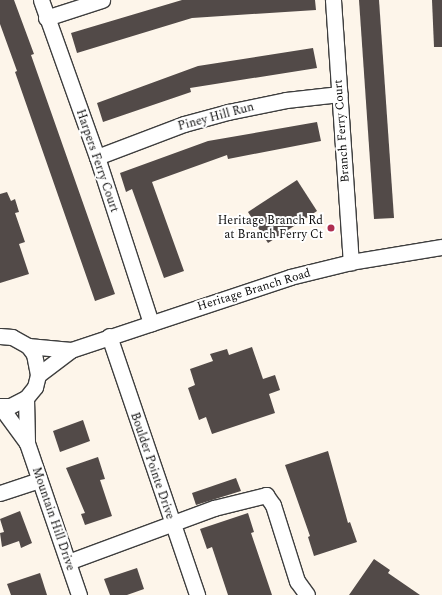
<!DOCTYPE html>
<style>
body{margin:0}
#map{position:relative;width:442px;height:595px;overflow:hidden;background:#fdf5ea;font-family:Spectral,serif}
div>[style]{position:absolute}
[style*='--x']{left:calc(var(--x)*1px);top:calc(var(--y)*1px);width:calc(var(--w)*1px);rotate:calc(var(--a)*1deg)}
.building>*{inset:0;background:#524a48}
.roads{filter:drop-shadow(1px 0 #3e3e3e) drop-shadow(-1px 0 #3e3e3e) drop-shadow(0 1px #3e3e3e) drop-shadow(0 -1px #3e3e3e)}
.minor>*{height:15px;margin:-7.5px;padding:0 7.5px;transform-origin:7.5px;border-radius:7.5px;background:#fff}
.dots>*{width:11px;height:11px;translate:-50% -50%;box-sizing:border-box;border:2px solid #fff;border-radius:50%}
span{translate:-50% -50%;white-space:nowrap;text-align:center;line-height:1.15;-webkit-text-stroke:4px #fff;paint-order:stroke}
.street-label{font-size:12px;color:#0b0b0b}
.poi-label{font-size:12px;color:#0b0b0b}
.right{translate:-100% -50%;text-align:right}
</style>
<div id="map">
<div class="building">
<div style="clip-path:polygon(0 0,14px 0,34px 54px,31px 55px,115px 294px,95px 301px,15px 72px,17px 71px,0 24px)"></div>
<div style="clip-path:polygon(182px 0,315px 0,316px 10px,192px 18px,77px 53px,71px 33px)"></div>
<div style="clip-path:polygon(359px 0,379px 0,394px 218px,374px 219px)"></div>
<div style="clip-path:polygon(432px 0,442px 0,442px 47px,434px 47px)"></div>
<div style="clip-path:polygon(313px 48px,317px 68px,190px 88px,191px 92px,103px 122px,97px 103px,198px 66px)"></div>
<div style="clip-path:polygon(317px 122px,321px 141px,228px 159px,227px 155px,152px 182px,184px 271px,164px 278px,132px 189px,126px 192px,120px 173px,208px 141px)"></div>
<div style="clip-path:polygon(297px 180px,317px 211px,268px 243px,248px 212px)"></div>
<div style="clip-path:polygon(7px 192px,11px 201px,15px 199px,19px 212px,15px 213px,25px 242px,19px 244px,29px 274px,0 283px,0 194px)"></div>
<div style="clip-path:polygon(252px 347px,263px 379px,275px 375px,280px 390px,269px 394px,275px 413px,212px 434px,206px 417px,199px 420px,188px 388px,195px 385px,190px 369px,213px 361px,210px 354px,227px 349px,229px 355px)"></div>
<div style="clip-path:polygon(83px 420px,90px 441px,60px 452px,53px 431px)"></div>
<div style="clip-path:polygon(328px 451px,348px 523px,350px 522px,357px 542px,314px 556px,308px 537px,310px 536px,285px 465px)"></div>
<div style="clip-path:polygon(98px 457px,105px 479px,100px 480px,112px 516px,85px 525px,81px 514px,85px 513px,66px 468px)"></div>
<div style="clip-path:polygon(236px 478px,241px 491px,196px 505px,192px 493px)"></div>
<div style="clip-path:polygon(20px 511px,32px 543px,21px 548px,19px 541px,2px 547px,0 533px,4px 532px,0 519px)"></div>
<div style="clip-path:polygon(248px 513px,254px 532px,251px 533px,272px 595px,228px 595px,212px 547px,207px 549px,200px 529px)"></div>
<div style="clip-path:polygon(374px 559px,390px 570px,388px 573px,420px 595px,349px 595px)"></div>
<div style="clip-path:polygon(137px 568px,144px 589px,127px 595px,110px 595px,104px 579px)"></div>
<div style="clip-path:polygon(40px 573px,47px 595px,11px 595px,7px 584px)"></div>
</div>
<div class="roads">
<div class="minor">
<div style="--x:41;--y:0;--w:167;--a:70.4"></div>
<div style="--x:97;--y:157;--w:175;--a:72"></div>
<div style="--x:333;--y:0;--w:263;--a:86.1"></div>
<div style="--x:46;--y:18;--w:59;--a:-17.8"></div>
<div style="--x:97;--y:157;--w:93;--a:-20.8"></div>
<div style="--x:184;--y:124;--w:46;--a:-15.3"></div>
<div style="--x:228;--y:112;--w:59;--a:-11.7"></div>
<div style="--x:286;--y:100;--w:54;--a:-6.3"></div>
<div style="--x:0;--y:336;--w:12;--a:5"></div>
<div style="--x:12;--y:337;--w:18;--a:29"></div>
<div style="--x:28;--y:346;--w:10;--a:53"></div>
<div style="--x:34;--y:354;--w:21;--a:79"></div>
<div style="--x:38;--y:375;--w:12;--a:104"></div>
<div style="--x:35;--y:387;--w:14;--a:129"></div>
<div style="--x:26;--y:398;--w:18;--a:153"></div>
<div style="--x:10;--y:406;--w:10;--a:180"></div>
<div style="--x:109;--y:336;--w:274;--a:71.2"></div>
<div style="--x:28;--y:346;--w:43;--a:5.3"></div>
<div style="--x:38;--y:375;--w:41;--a:-37.1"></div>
<div style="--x:71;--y:350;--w:231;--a:-18.4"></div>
<div style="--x:290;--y:277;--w:63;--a:-13.8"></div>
<div style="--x:351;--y:262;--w:92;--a:-9.4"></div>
<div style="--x:26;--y:398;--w:45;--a:88.7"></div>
<div style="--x:0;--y:406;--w:46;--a:53.9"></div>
<div style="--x:27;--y:443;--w:161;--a:71.1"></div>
<div style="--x:0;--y:493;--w:41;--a:-18.4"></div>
<div style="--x:68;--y:562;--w:156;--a:-20.3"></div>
<div style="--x:214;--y:508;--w:54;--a:-14"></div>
<div style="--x:266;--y:495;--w:12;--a:55"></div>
<div style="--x:273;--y:505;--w:80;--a:72.5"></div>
<div style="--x:297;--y:581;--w:17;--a:54"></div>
</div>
</div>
<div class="dots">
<div style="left:331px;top:228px;background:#af2e50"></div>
</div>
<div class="street-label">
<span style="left:216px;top:117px;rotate:-15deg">Piney Hill Run</span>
<span style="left:342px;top:131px;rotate:-94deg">Branch Ferry Court</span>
<span style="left:97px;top:161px;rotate:71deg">Harpers Ferry Court</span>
<span style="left:254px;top:290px;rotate:-17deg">Heritage Branch Road</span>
<span style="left:152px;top:466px;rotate:71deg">Boulder Pointe Drive</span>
<span style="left:53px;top:519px;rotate:71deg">Mountain Hill Drive</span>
</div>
<div class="poi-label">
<span class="right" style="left:323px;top:228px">Heritage Branch Rd<br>at Branch Ferry Ct</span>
</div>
</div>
